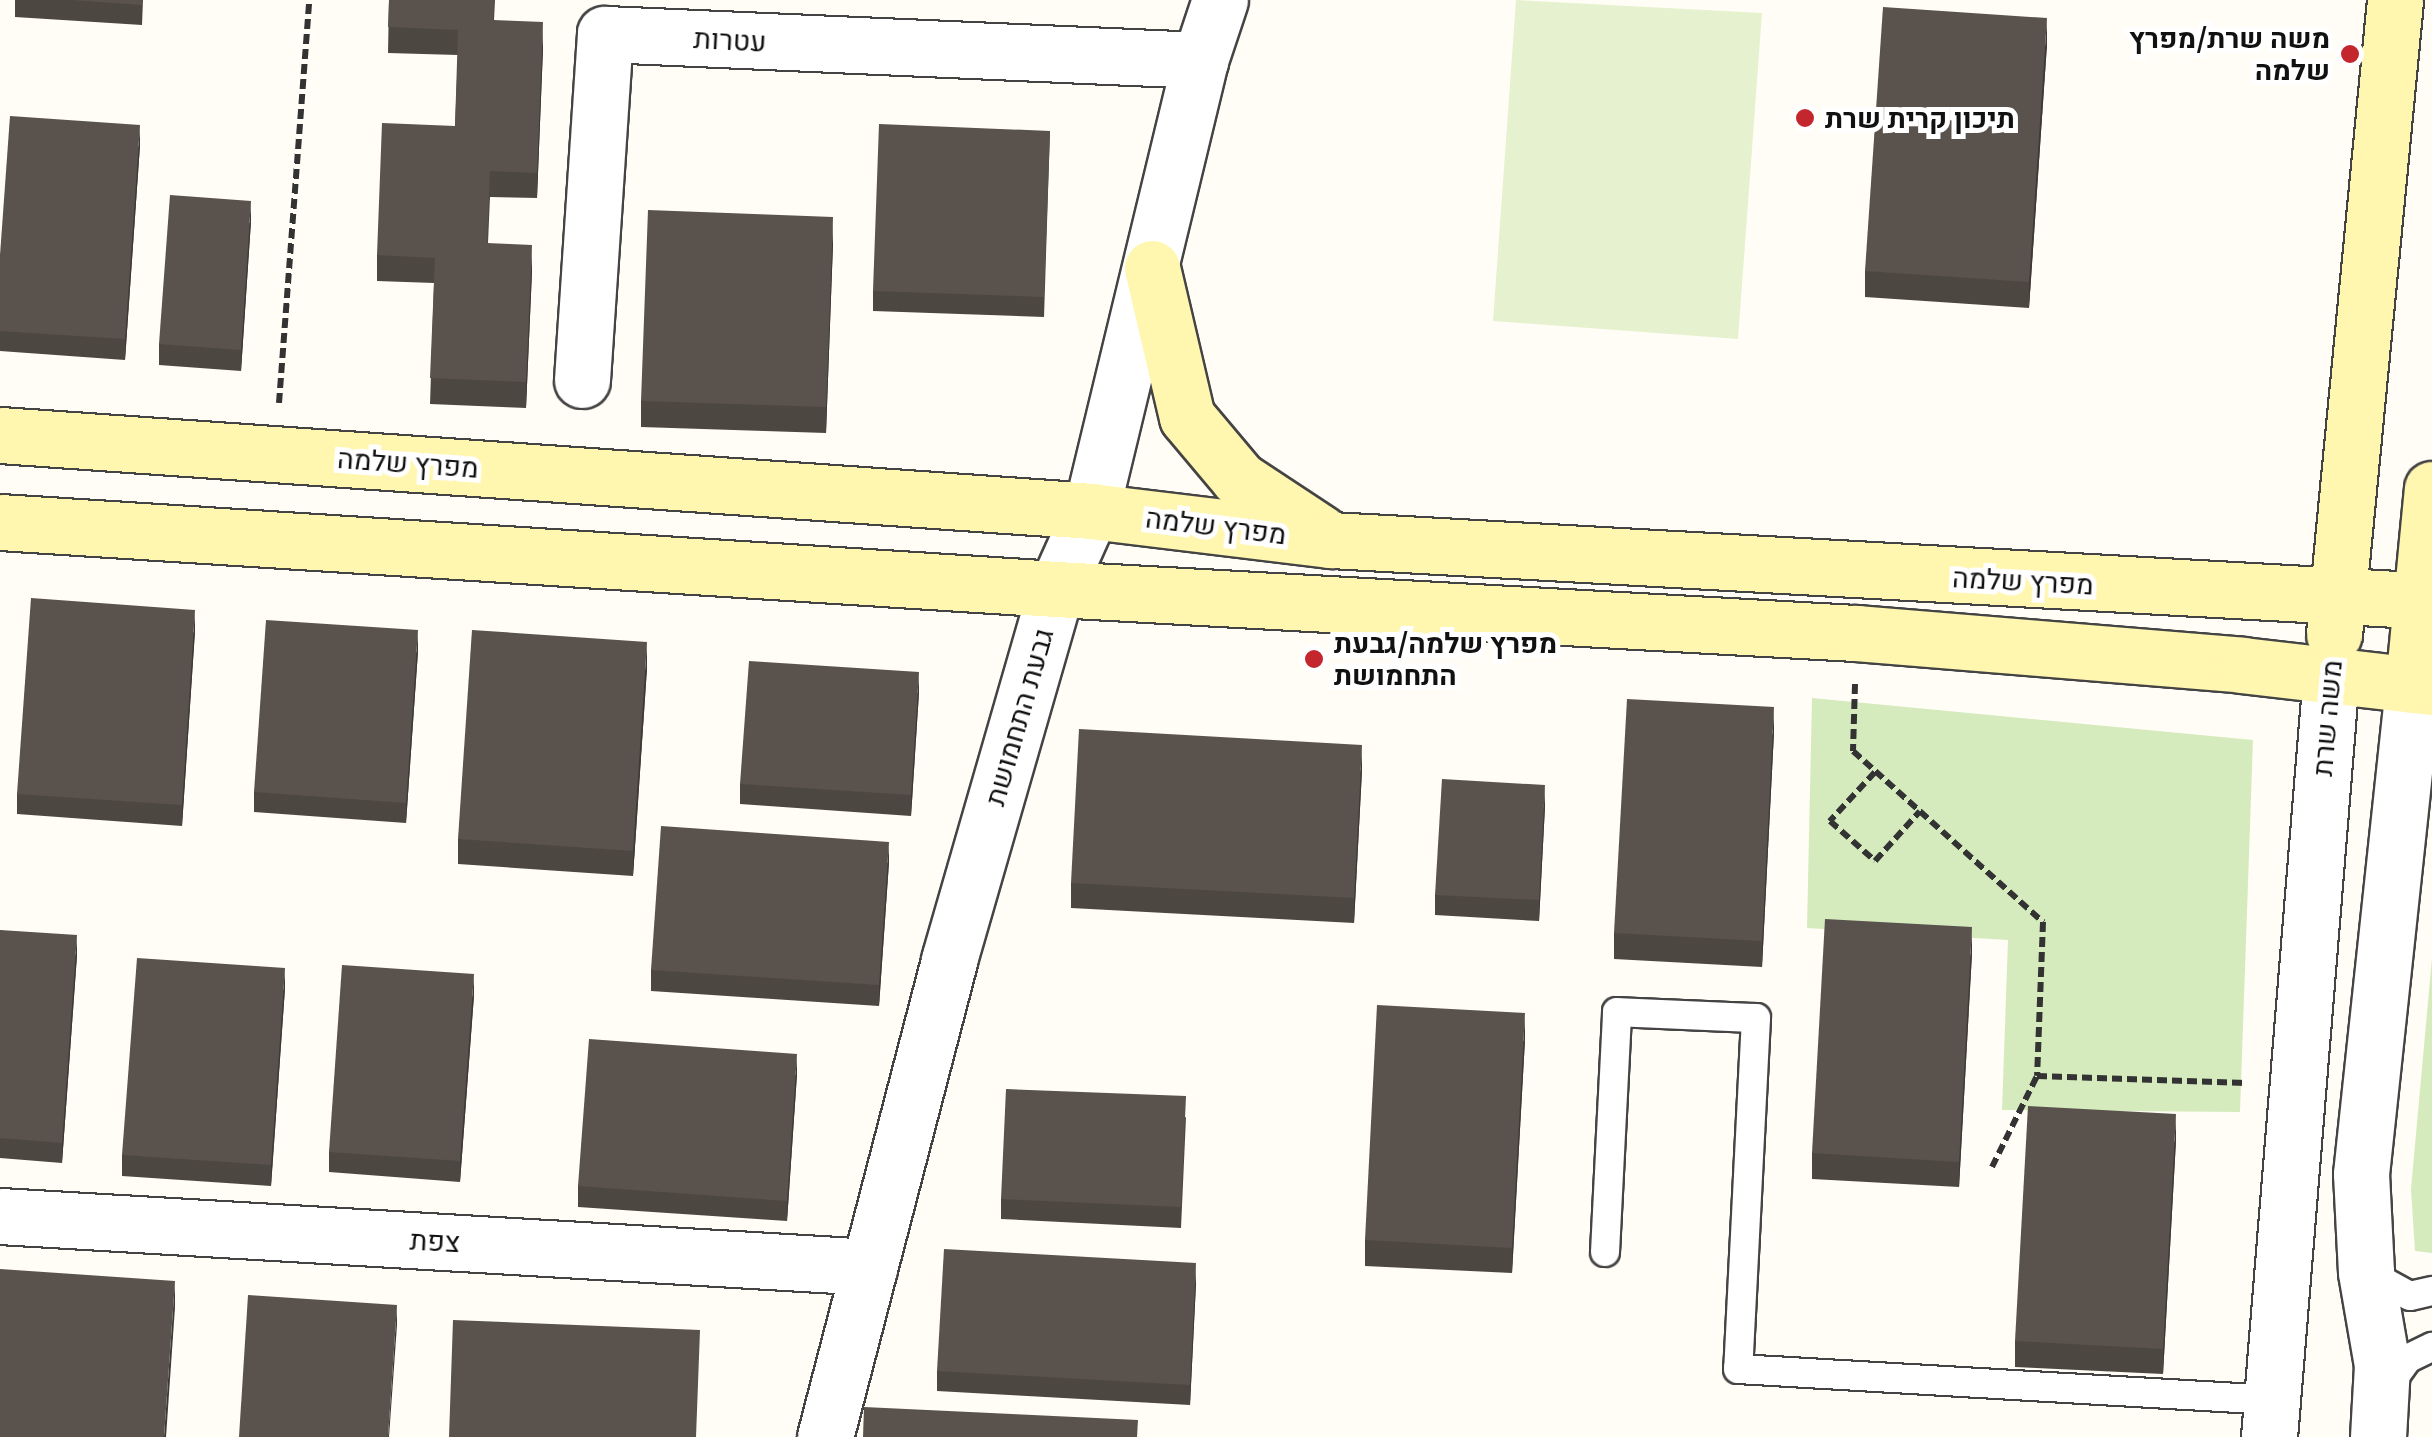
<!DOCTYPE html>
<meta charset="utf-8">
<style>
body{margin:0}
#map{position:relative;width:2432px;height:1437px;overflow:hidden;background:#fffdf5;font-family:Merriweather,Heebo,serif}
div>[style]{position:absolute}
[style*='--x']{left:calc(var(--x)*1px);top:calc(var(--y)*1px);width:calc(var(--w)*1px);rotate:calc(var(--a)*1deg)}
.green>*{inset:0;background:#d5ebbd}
.pitch>*{inset:0;background:#e6f2cf}
.path>*{height:6px;margin-top:-3px;transform-origin:0;background:repeating-linear-gradient(90deg,#333 0 10px,transparent 0 15px)}
.roads{filter:drop-shadow(2px 0 #444) drop-shadow(-2px 0 #444) drop-shadow(0 2px #444) drop-shadow(0 -2px #444)}
.lane>*{height:28px;margin:-14px;padding:0 14px;transform-origin:14px;border-radius:14px;background:#fff}
.street>*{height:55px;margin:-27.5px;padding:0 27.5px;transform-origin:27.5px;border-radius:27.5px;background:#fff}
.secondary>*{height:55px;margin:-27.5px;padding:0 27.5px;transform-origin:27.5px;border-radius:27.5px;background:#fff6b0}
.wall>*{inset:0;background:#4d4742}
.shaded-wall>*{inset:0;background:#3f3936}
.building>*{inset:0;background:#5a524d}
.dots>*{width:28px;height:28px;translate:-50% -50%;box-sizing:border-box;border:5px solid #fff;border-radius:50%}
span{translate:-50% -50%;white-space:nowrap;text-align:center;line-height:1.15;-webkit-text-stroke:10px #fff;paint-order:stroke}
.poi-label{font-size:28px;color:#111;font-weight:700}
.right{translate:-100% -50%;text-align:right}
.left{translate:0 -50%;text-align:left}
.street-label{font-size:28px;color:#111}
</style>
<div id="map">
<div class="green">
<div style="clip-path:polygon(1812px 698px,2253px 740px,2240px 1112px,2002px 1110px,2008px 940px,1807px 928px)"></div>
<div style="clip-path:polygon(2432px 958px,2432px 1253px,2415px 1251px,2411px 1189px)"></div>
</div>
<div class="pitch">
<div style="clip-path:polygon(1516px 0,1762px 13px,1738px 339px,1493px 321px)"></div>
</div>
<div class="path">
<div style="--x:279;--y:403;--w:404;--a:-85.7"></div>
<div style="--x:1855;--y:684;--w:67;--a:91.7"></div>
<div style="--x:1853;--y:751;--w:256;--a:42"></div>
<div style="--x:2043;--y:922;--w:154;--a:92.2"></div>
<div style="--x:2037;--y:1076;--w:209;--a:1.9"></div>
<div style="--x:1875;--y:772;--w:67;--a:132.6"></div>
<div style="--x:1830;--y:821;--w:60;--a:41.6"></div>
<div style="--x:1875;--y:861;--w:67;--a:-48"></div>
<div style="--x:1992;--y:1167;--w:102;--a:-63.7"></div>
</div>
<div class="roads">
<div class="lane">
<div style="--x:1605;--y:1252;--w:240;--a:-87.1"></div>
<div style="--x:1617;--y:1012;--w:139;--a:2.5"></div>
<div style="--x:1756;--y:1018;--w:351;--a:92.9"></div>
<div style="--x:1738;--y:1369;--w:535;--a:3.32"></div>
<div style="--x:2366;--y:1272;--w:50;--a:28.6"></div>
<div style="--x:2410;--y:1296;--w:23;--a:-13"></div>
<div style="--x:2387;--y:1387;--w:34;--a:-54"></div>
<div style="--x:2407;--y:1359;--w:28;--a:-26"></div>
</div>
<div class="street">
<div style="--x:582;--y:380;--w:347;--a:-86.2"></div>
<div style="--x:605;--y:34;--w:596;--a:2.5"></div>
<div style="--x:0;--y:1216;--w:871;--a:3.35"></div>
<div style="--x:825;--y:1437;--w:493;--a:-75.4"></div>
<div style="--x:949;--y:960;--w:386;--a:-73.9"></div>
<div style="--x:1056;--y:589;--w:85;--a:-65.8"></div>
<div style="--x:1091;--y:511;--w:464;--a:-76.4"></div>
<div style="--x:1200;--y:60;--w:63;--a:-71.6"></div>
<div style="--x:2269;--y:1437;--w:766;--a:-85.35"></div>
<div style="--x:2378;--y:1437;--w:72;--a:-86.8"></div>
<div style="--x:2382;--y:1365;--w:94;--a:-99.8"></div>
<div style="--x:2366;--y:1272;--w:98;--a:-92.9"></div>
<div style="--x:2361;--y:1174;--w:492;--a:-83.9"></div>
</div>
<div class="secondary">
<div style="--x:1152;--y:268;--w:153;--a:76.8"></div>
<div style="--x:1187;--y:417;--w:81;--a:50"></div>
<div style="--x:1239;--y:479;--w:98;--a:33.4"></div>
<div style="--x:0;--y:435;--w:1094;--a:3.98"></div>
<div style="--x:1091;--y:511;--w:242;--a:6.9"></div>
<div style="--x:1331;--y:540;--w:1103;--a:3.17"></div>
<div style="--x:0;--y:522;--w:1058;--a:3.63"></div>
<div style="--x:1056;--y:589;--w:801;--a:3.15"></div>
<div style="--x:1856;--y:633;--w:387;--a:4.7"></div>
<div style="--x:2242;--y:665;--w:191;--a:6.6"></div>
<div style="--x:2334;--y:634;--w:637;--a:-84.5"></div>
<div style="--x:2413;--y:685;--w:197;--a:-84.5"></div>
</div>
</div>
<div class="wall">
<div style="clip-path:polygon(15px 0,143px 0,142px 25px,15px 17px)"></div>
<div style="clip-path:polygon(389px 0,495px 0,494px 20px,543px 48px,537px 198px,490px 197px,488px 243px,532px 271px,526px 408px,430px 404px,434px 283px,377px 281px,377px 255px,455px 126px,458px 55px,388px 53px)"></div>
<div style="clip-path:polygon(2047px 44px,2029px 308px,1865px 297px,1865px 271px)"></div>
<div style="clip-path:polygon(1050px 131px,1044px 317px,873px 311px,873px 291px)"></div>
<div style="clip-path:polygon(140px 145px,125px 360px,0 351px,0 255px)"></div>
<div style="clip-path:polygon(251px 221px,241px 371px,159px 365px,159px 344px)"></div>
<div style="clip-path:polygon(833px 243px,826px 433px,641px 427px,641px 401px)"></div>
<div style="clip-path:polygon(195px 631px,182px 826px,17px 814px,17px 794px)"></div>
<div style="clip-path:polygon(418px 651px,406px 823px,254px 812px,254px 792px)"></div>
<div style="clip-path:polygon(647px 668px,633px 876px,458px 864px,458px 839px)"></div>
<div style="clip-path:polygon(919px 692px,911px 816px,740px 804px,740px 784px)"></div>
<div style="clip-path:polygon(1774px 732px,1762px 967px,1614px 959px,1614px 933px)"></div>
<div style="clip-path:polygon(1362px 770px,1354px 923px,1071px 908px,1071px 883px)"></div>
<div style="clip-path:polygon(1545px 806px,1539px 921px,1435px 915px,1435px 895px)"></div>
<div style="clip-path:polygon(889px 862px,879px 1006px,651px 991px,651px 970px)"></div>
<div style="clip-path:polygon(0 930px,77px 955px,62px 1163px,0 1158px)"></div>
<div style="clip-path:polygon(1972px 953px,1959px 1187px,1812px 1179px,1812px 1153px)"></div>
<div style="clip-path:polygon(285px 988px,271px 1186px,122px 1176px,122px 1155px)"></div>
<div style="clip-path:polygon(474px 995px,460px 1182px,329px 1172px,329px 1152px)"></div>
<div style="clip-path:polygon(1525px 1039px,1512px 1273px,1365px 1266px,1365px 1240px)"></div>
<div style="clip-path:polygon(797px 1074px,787px 1221px,578px 1207px,578px 1186px)"></div>
<div style="clip-path:polygon(1186px 1117px,1181px 1228px,1001px 1219px,1001px 1199px)"></div>
<div style="clip-path:polygon(2176px 1140px,2163px 1374px,2015px 1367px,2015px 1341px)"></div>
<div style="clip-path:polygon(1196px 1283px,1190px 1405px,937px 1391px,937px 1371px)"></div>
</div>
<div class="shaded-wall">
<div style="clip-path:polygon(2047px 18px,2047px 44px,2029px 308px,2029px 282px)"></div>
<div style="clip-path:polygon(543px 22px,543px 48px,537px 198px,537px 173px)"></div>
<div style="clip-path:polygon(140px 125px,140px 145px,125px 360px,125px 339px)"></div>
<div style="clip-path:polygon(251px 201px,251px 221px,241px 371px,241px 350px)"></div>
<div style="clip-path:polygon(833px 217px,833px 243px,826px 433px,826px 407px)"></div>
<div style="clip-path:polygon(532px 245px,532px 271px,526px 408px,526px 382px)"></div>
<div style="clip-path:polygon(195px 610px,195px 631px,182px 826px,182px 805px)"></div>
<div style="clip-path:polygon(418px 630px,418px 651px,406px 823px,406px 803px)"></div>
<div style="clip-path:polygon(647px 642px,647px 668px,633px 876px,633px 851px)"></div>
<div style="clip-path:polygon(919px 672px,919px 692px,911px 816px,911px 795px)"></div>
<div style="clip-path:polygon(1774px 707px,1774px 732px,1762px 967px,1762px 941px)"></div>
<div style="clip-path:polygon(1362px 745px,1362px 770px,1354px 923px,1354px 898px)"></div>
<div style="clip-path:polygon(1545px 785px,1545px 806px,1539px 921px,1539px 900px)"></div>
<div style="clip-path:polygon(889px 842px,889px 862px,879px 1006px,879px 985px)"></div>
<div style="clip-path:polygon(1972px 927px,1972px 953px,1959px 1187px,1959px 1162px)"></div>
<div style="clip-path:polygon(77px 935px,77px 955px,62px 1163px,62px 1143px)"></div>
<div style="clip-path:polygon(285px 968px,285px 988px,271px 1186px,271px 1165px)"></div>
<div style="clip-path:polygon(474px 974px,474px 995px,460px 1182px,460px 1161px)"></div>
<div style="clip-path:polygon(1525px 1013px,1525px 1039px,1512px 1273px,1512px 1248px)"></div>
<div style="clip-path:polygon(797px 1054px,797px 1074px,787px 1221px,787px 1201px)"></div>
<div style="clip-path:polygon(2176px 1114px,2176px 1140px,2163px 1374px,2163px 1349px)"></div>
<div style="clip-path:polygon(1196px 1263px,1196px 1283px,1190px 1405px,1190px 1385px)"></div>
<div style="clip-path:polygon(175px 1281px,175px 1307px,166px 1437px,164px 1437px)"></div>
<div style="clip-path:polygon(397px 1305px,397px 1325px,389px 1437px,388px 1437px)"></div>
</div>
<div class="building">
<div style="clip-path:polygon(72px 0,142px 0,142px 5px)"></div>
<div style="clip-path:polygon(389px 0,494px 0,493px 20px,543px 22px,537px 173px,490px 171px,487px 243px,532px 245px,526px 382px,430px 378px,435px 258px,377px 255px,382px 123px,455px 126px,458px 30px,388px 27px)"></div>
<div style="clip-path:polygon(1883px 7px,2047px 18px,2029px 282px,1865px 271px)"></div>
<div style="clip-path:polygon(10px 116px,140px 125px,125px 339px,0 331px,0 255px)"></div>
<div style="clip-path:polygon(879px 124px,1050px 131px,1044px 297px,873px 291px)"></div>
<div style="clip-path:polygon(170px 195px,251px 201px,241px 350px,159px 344px)"></div>
<div style="clip-path:polygon(648px 210px,833px 217px,826px 407px,641px 401px)"></div>
<div style="clip-path:polygon(31px 598px,195px 610px,182px 805px,17px 794px)"></div>
<div style="clip-path:polygon(266px 620px,418px 630px,406px 803px,254px 792px)"></div>
<div style="clip-path:polygon(472px 630px,647px 642px,633px 851px,458px 839px)"></div>
<div style="clip-path:polygon(749px 661px,919px 672px,911px 795px,740px 784px)"></div>
<div style="clip-path:polygon(1627px 699px,1774px 707px,1762px 941px,1614px 933px)"></div>
<div style="clip-path:polygon(1079px 729px,1362px 745px,1354px 898px,1071px 883px)"></div>
<div style="clip-path:polygon(1442px 779px,1545px 785px,1539px 900px,1435px 895px)"></div>
<div style="clip-path:polygon(661px 826px,889px 842px,879px 985px,651px 970px)"></div>
<div style="clip-path:polygon(1825px 919px,1972px 927px,1959px 1162px,1812px 1153px)"></div>
<div style="clip-path:polygon(0 930px,77px 935px,62px 1143px,0 1138px)"></div>
<div style="clip-path:polygon(137px 958px,285px 968px,271px 1165px,122px 1155px)"></div>
<div style="clip-path:polygon(342px 965px,474px 974px,460px 1161px,329px 1152px)"></div>
<div style="clip-path:polygon(1377px 1005px,1525px 1013px,1512px 1248px,1365px 1240px)"></div>
<div style="clip-path:polygon(589px 1039px,797px 1054px,787px 1201px,578px 1186px)"></div>
<div style="clip-path:polygon(1006px 1089px,1186px 1096px,1181px 1207px,1001px 1199px)"></div>
<div style="clip-path:polygon(2028px 1106px,2176px 1114px,2163px 1349px,2015px 1341px)"></div>
<div style="clip-path:polygon(944px 1249px,1196px 1263px,1190px 1385px,937px 1371px)"></div>
<div style="clip-path:polygon(0 1269px,175px 1281px,164px 1437px,0 1437px)"></div>
<div style="clip-path:polygon(248px 1295px,397px 1305px,388px 1437px,239px 1437px)"></div>
<div style="clip-path:polygon(453px 1320px,700px 1330px,696px 1437px,449px 1437px)"></div>
<div style="clip-path:polygon(864px 1407px,1138px 1420px,1137px 1437px,863px 1437px)"></div>
</div>
<div class="dots">
<div style="left:2350px;top:54px;background:#c4262e"></div>
<div style="left:1805px;top:118px;background:#c4262e"></div>
<div style="left:1314px;top:659px;background:#c4262e"></div>
</div>
<div class="poi-label">
<span class="right" style="left:2330px;top:54px">משה שרת/מפרץ<br>שלמה</span>
<span class="left" style="left:1825px;top:118px">תיכון קרית שרת</span>
<span class="left" style="left:1334px;top:659px">מפרץ שלמה/גבעת<br>התחמושת</span>
</div>
<div class="street-label">
<span style="left:730px;top:40px;rotate:3deg">עטרות</span>
<span style="left:408px;top:463px;rotate:4deg">מפרץ שלמה</span>
<span style="left:1216px;top:526px;rotate:7deg">מפרץ שלמה</span>
<span style="left:2023px;top:581px;rotate:3deg">מפרץ שלמה</span>
<span style="left:1019px;top:717px;rotate:-74deg">גבעת התחמושת</span>
<span style="left:2327px;top:718px;rotate:-85deg">משה שרת</span>
<span style="left:435px;top:1241px;rotate:3deg">צפת</span>
</div>
</div>
